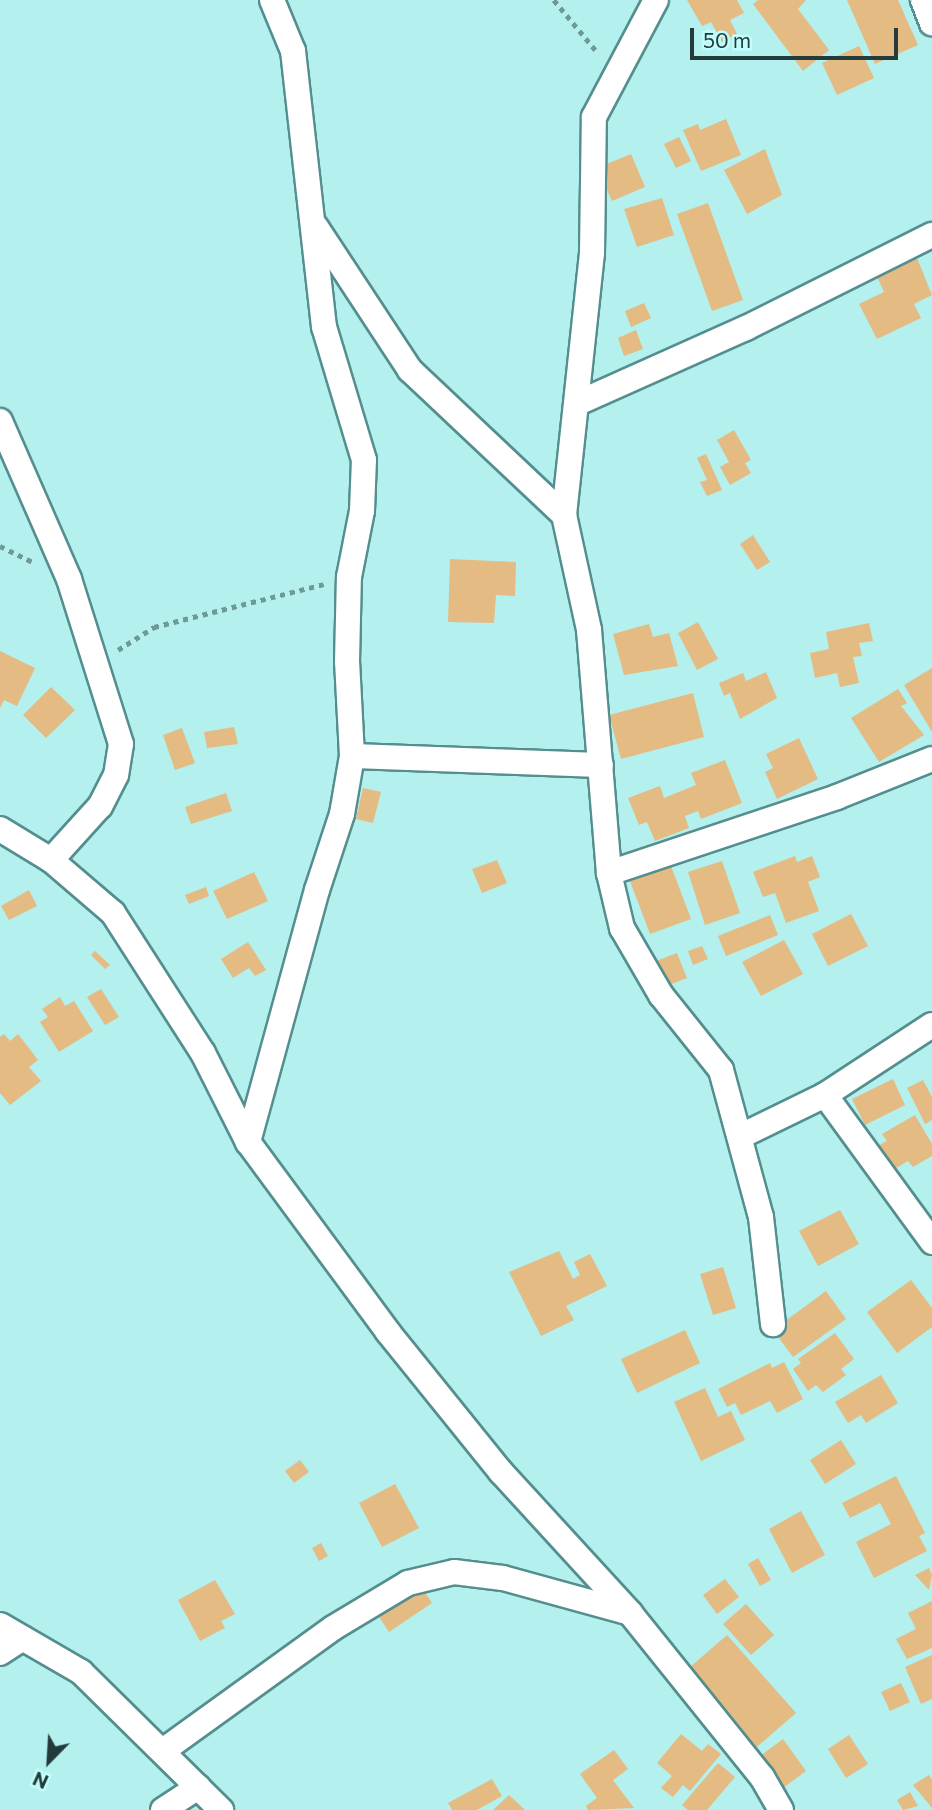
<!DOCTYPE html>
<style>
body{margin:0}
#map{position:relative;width:932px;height:1810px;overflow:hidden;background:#b3f0ee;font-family:Commissioner,sans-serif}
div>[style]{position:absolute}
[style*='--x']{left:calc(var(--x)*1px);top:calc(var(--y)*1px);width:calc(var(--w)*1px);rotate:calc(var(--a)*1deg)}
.building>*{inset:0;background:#e4bb83}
.path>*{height:4.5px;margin-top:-2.25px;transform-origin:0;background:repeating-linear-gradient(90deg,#6d9997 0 5px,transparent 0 10px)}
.roads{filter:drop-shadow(2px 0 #548e8e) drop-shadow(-2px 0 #548e8e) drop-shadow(0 2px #548e8e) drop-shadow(0 -2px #548e8e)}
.street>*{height:24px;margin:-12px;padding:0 12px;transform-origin:12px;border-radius:12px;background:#fff}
span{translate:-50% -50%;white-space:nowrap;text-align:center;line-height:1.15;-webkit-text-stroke:6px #c0fdfc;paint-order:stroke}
.north{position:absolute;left:14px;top:1726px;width:70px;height:70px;-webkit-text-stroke:5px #c0fdfc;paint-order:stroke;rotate:204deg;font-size:19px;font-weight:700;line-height:28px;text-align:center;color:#233c3b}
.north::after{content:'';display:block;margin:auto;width:24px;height:32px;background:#233c3b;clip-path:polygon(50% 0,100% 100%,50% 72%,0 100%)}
.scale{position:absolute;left:690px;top:28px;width:208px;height:32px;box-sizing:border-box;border:4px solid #233c3b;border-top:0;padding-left:9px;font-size:21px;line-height:24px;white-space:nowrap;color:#233c3b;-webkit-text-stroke:5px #c0fdfc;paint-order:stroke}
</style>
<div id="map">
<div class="building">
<div style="clip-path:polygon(687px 0,737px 0,744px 13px,730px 20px,737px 34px,722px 42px,711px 22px,702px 26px)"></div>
<div style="clip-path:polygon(758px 0,806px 0,798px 9px,829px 50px,803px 71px,753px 4px)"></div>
<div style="clip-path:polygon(847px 0,898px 0,918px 45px,875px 64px)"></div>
<div style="clip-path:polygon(859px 46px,874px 78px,837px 95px,822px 63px)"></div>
<div style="clip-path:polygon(726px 119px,741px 155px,701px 171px,683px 130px,698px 124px,700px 130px)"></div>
<div style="clip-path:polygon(679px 137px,691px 161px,676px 168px,664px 144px)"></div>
<div style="clip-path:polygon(765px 149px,782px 195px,747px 214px,724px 170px)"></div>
<div style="clip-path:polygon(631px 154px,645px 187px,612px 201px,597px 168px)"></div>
<div style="clip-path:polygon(662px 198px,674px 235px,637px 247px,624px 209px)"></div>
<div style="clip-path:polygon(708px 203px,743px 300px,712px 311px,677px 214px)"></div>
<div style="clip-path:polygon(915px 253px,932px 295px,914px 304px,921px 318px,877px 339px,859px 304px,884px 292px,875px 272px)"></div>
<div style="clip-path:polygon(644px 303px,651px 318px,631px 327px,625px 311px)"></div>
<div style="clip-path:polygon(636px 330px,643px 349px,624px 356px,618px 338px)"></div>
<div style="clip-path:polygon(734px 430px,751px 460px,745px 463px,751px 473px,730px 485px,720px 467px,729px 462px,717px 440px)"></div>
<div style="clip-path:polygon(706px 454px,722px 490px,707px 496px,700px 482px,707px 480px,697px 458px)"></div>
<div style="clip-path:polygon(753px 535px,770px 562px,757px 570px,740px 544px)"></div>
<div style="clip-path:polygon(450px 559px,516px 562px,515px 596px,496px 595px,494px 623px,448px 622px)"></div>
<div style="clip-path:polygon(698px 622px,718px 659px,697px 670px,678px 633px)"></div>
<div style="clip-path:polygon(869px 623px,873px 641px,859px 643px,862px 656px,853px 657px,859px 683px,840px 687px,837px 673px,815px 678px,810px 653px,829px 649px,826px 632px)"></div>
<div style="clip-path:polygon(649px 624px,653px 637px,669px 633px,678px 666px,624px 675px,613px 634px)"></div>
<div style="clip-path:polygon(0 651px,35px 668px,17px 706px,4px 700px,0 708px)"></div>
<div style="clip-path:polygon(932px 668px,932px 732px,904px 685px)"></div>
<div style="clip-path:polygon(766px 672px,777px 698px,740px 719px,730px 693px,724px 696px,719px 683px,743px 673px,746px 681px)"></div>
<div style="clip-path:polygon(51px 687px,75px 710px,46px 738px,23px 715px)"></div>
<div style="clip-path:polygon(898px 689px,907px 703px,901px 706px,924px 735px,879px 762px,851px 718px)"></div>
<div style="clip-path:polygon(693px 693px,704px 737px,621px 759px,609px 715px)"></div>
<div style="clip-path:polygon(234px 727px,238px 744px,207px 748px,204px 732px)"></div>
<div style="clip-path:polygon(182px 728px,195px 763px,175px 770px,163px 735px)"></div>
<div style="clip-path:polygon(799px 738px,818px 779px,777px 799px,765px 772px,773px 768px,766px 754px)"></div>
<div style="clip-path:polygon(725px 760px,742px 803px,701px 819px,698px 811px,685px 816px,689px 828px,655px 841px,647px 822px,639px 825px,628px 798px,660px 786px,664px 798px,696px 785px,691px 773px)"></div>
<div style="clip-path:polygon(363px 788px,381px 792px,373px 823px,356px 819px)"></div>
<div style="clip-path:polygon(226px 793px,232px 811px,191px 824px,185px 807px)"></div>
<div style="clip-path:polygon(795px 856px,797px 862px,812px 856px,820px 877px,808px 882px,819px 911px,786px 923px,775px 893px,763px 897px,753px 872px)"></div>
<div style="clip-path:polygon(497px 860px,507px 883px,482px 893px,472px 869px)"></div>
<div style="clip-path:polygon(722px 861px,740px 913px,705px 925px,688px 872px)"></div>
<div style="clip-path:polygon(671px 866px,691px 919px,650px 934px,630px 881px)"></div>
<div style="clip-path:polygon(254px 872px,268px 901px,227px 919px,213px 891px)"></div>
<div style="clip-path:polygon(206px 887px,209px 896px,189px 904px,185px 895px)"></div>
<div style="clip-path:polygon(29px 890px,37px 906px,9px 920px,1px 906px)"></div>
<div style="clip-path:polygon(851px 914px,868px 946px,828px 966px,812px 934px)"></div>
<div style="clip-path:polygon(770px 915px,778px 935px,726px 956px,718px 936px)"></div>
<div style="clip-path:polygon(784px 940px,803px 974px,761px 996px,742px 962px)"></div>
<div style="clip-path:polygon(248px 942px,266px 970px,255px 976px,249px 968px,233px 978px,221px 959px)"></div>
<div style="clip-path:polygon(702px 946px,708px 959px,693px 965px,688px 951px)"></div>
<div style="clip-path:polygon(95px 951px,110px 965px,105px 969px,91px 955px)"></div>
<div style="clip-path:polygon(677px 953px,687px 978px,661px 988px,651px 963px)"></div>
<div style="clip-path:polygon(101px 989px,119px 1017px,105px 1025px,87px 997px)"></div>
<div style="clip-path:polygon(60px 997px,65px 1006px,74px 1001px,93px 1031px,59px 1052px,40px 1022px,48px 1017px,42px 1009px)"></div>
<div style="clip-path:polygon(4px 1034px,10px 1041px,18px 1034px,38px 1060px,29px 1067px,41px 1081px,10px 1105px,0 1093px,0 1037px)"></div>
<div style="clip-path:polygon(893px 1079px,905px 1105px,865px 1125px,852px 1099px)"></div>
<div style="clip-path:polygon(923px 1080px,932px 1097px,932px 1120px,925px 1124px,907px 1088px)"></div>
<div style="clip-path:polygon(915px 1115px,932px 1144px,932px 1156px,913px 1167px,908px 1161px,891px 1171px,876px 1147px,887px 1141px,882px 1134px)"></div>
<div style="clip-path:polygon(840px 1210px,859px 1244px,818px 1266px,799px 1231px)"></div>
<div style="clip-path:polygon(559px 1251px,573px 1279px,580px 1275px,574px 1262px,590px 1254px,607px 1286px,566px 1306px,574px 1320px,541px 1336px,509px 1272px)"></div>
<div style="clip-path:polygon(723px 1267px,736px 1308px,713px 1315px,700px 1274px)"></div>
<div style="clip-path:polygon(911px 1280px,932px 1308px,932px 1327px,897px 1353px,867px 1312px)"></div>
<div style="clip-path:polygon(826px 1291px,846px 1319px,793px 1357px,773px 1330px)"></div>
<div style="clip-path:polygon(685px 1330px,700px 1363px,637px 1393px,621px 1359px)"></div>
<div style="clip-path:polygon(835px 1333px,854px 1359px,841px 1369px,846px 1375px,823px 1392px,816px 1385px,808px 1391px,793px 1369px,801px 1363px,798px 1359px)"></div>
<div style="clip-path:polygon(784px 1362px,803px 1399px,777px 1413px,770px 1401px,741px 1415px,735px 1403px,727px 1407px,718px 1389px,770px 1363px,772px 1368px)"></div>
<div style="clip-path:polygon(881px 1375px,898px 1403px,866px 1423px,861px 1415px,848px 1423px,835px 1402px)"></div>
<div style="clip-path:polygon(705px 1388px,718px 1417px,731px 1411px,745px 1440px,701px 1461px,674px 1402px)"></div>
<div style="clip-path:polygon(841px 1440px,856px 1464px,825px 1484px,810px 1460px)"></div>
<div style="clip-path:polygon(300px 1460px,309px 1472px,294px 1483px,285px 1471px)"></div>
<div style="clip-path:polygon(896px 1476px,925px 1533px,919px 1536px,927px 1551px,874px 1578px,856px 1542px,891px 1524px,880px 1503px,850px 1518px,842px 1503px)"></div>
<div style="clip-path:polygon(395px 1484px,419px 1528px,382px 1547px,359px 1503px)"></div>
<div style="clip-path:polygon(801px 1511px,825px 1555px,792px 1573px,769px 1529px)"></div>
<div style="clip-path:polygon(321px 1543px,328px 1556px,319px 1561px,312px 1548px)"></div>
<div style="clip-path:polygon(758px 1558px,771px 1580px,760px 1586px,748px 1564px)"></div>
<div style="clip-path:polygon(929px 1568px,932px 1575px,929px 1590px,915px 1575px)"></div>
<div style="clip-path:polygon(725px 1579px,739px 1597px,717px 1614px,703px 1595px)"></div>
<div style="clip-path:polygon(215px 1580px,235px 1614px,221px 1621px,225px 1628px,200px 1641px,178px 1600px)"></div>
<div style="clip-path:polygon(420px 1585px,432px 1603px,389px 1632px,377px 1614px)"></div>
<div style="clip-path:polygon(932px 1601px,932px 1648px,907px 1659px,896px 1639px,916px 1629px,908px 1613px)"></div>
<div style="clip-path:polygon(746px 1604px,774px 1635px,751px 1655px,723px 1624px)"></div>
<div style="clip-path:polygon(727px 1635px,796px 1713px,751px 1752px,682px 1674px)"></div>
<div style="clip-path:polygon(932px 1655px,932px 1699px,921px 1704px,905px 1667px)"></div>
<div style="clip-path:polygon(901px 1683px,910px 1702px,890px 1711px,881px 1692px)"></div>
<div style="clip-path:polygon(681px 1734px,702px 1751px,708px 1744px,721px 1754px,690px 1791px,683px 1785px,673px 1797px,661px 1788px,672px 1776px,657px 1763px)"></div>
<div style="clip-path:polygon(849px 1735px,868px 1764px,846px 1778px,828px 1749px)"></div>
<div style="clip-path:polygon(783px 1739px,806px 1771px,783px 1788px,760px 1756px)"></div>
<div style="clip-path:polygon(614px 1750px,628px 1769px,613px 1780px,634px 1808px,588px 1810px,586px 1806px,597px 1798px,580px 1774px)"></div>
<div style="clip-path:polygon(718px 1763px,735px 1777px,707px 1810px,688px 1810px,682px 1805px)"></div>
<div style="clip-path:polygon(929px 1775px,932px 1780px,932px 1808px,913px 1785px)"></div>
<div style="clip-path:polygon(492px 1779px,502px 1796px,477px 1810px,452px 1810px,448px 1803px)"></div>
<div style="clip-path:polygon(910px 1792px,918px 1806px,903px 1810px,897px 1800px)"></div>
<div style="clip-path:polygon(509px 1795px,525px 1810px,493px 1810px)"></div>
</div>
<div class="path">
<div style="--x:554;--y:0;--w:69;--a:50.3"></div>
<div style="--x:0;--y:546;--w:37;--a:26"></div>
<div style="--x:118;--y:650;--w:43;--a:-32.6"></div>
<div style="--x:154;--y:627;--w:175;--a:-14.2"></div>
</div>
<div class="roads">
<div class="street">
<div style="--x:923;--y:0;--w:25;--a:69"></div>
<div style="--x:316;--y:227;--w:171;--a:56.7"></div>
<div style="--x:410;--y:370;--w:212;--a:43.3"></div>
<div style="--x:564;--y:515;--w:118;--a:77.7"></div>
<div style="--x:589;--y:630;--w:244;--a:85.3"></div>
<div style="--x:609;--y:873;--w:57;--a:76.7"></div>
<div style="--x:622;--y:928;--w:78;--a:59.8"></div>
<div style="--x:661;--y:995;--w:96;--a:51.3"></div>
<div style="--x:721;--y:1070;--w:152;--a:74.8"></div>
<div style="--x:761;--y:1217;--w:108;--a:83.6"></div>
<div style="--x:578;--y:403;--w:184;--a:-24.1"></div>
<div style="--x:746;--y:328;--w:208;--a:-26.6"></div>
<div style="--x:0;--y:421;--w:172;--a:66.4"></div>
<div style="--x:69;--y:579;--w:173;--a:72.5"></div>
<div style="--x:121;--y:744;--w:31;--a:99"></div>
<div style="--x:116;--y:775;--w:35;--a:117"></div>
<div style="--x:100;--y:806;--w:73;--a:132.2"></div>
<div style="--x:564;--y:515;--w:263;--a:-83.9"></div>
<div style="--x:592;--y:253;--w:136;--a:-89.2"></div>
<div style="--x:594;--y:117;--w:132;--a:-62.1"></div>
<div style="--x:352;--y:756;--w:249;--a:2.1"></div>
<div style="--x:0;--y:829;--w:60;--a:31.3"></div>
<div style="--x:51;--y:860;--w:82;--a:40.5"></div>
<div style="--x:113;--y:913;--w:166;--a:57.3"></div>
<div style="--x:203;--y:1053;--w:100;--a:63.2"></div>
<div style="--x:248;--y:1142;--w:236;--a:53.6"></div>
<div style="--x:388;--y:1332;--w:180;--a:51.1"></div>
<div style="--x:501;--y:1472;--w:191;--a:47.5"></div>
<div style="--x:630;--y:1613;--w:211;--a:51.2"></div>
<div style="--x:762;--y:1777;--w:38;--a:60"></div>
<div style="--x:609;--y:873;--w:240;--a:-18.4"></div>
<div style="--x:837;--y:797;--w:102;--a:-21.8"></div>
<div style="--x:825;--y:1095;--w:182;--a:53.9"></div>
<div style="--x:741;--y:1136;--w:93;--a:-26"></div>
<div style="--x:825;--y:1095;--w:128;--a:-33.2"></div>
<div style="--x:248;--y:1142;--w:261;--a:-74.7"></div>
<div style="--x:317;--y:890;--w:80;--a:-71.8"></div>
<div style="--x:342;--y:814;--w:59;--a:-80.2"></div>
<div style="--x:352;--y:756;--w:94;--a:-93"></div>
<div style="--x:347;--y:662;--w:85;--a:-88.7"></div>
<div style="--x:349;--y:577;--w:67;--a:-78.9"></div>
<div style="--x:362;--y:511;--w:51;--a:-87.8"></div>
<div style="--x:364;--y:460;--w:139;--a:-106.7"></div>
<div style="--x:324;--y:327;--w:278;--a:-96.4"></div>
<div style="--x:293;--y:51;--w:55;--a:-112.4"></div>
<div style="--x:0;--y:1625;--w:94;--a:30.1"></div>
<div style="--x:81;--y:1672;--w:197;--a:44.6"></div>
<div style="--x:0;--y:1653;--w:27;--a:-33"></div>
<div style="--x:164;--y:1750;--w:208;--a:-35.8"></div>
<div style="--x:333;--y:1628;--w:87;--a:-31"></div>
<div style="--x:408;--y:1583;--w:47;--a:-13.4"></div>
<div style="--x:454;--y:1572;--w:49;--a:7"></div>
<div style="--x:503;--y:1578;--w:132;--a:15.4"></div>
<div style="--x:163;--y:1810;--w:42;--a:-33.3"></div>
</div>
</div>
<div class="north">N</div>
<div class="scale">50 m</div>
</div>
